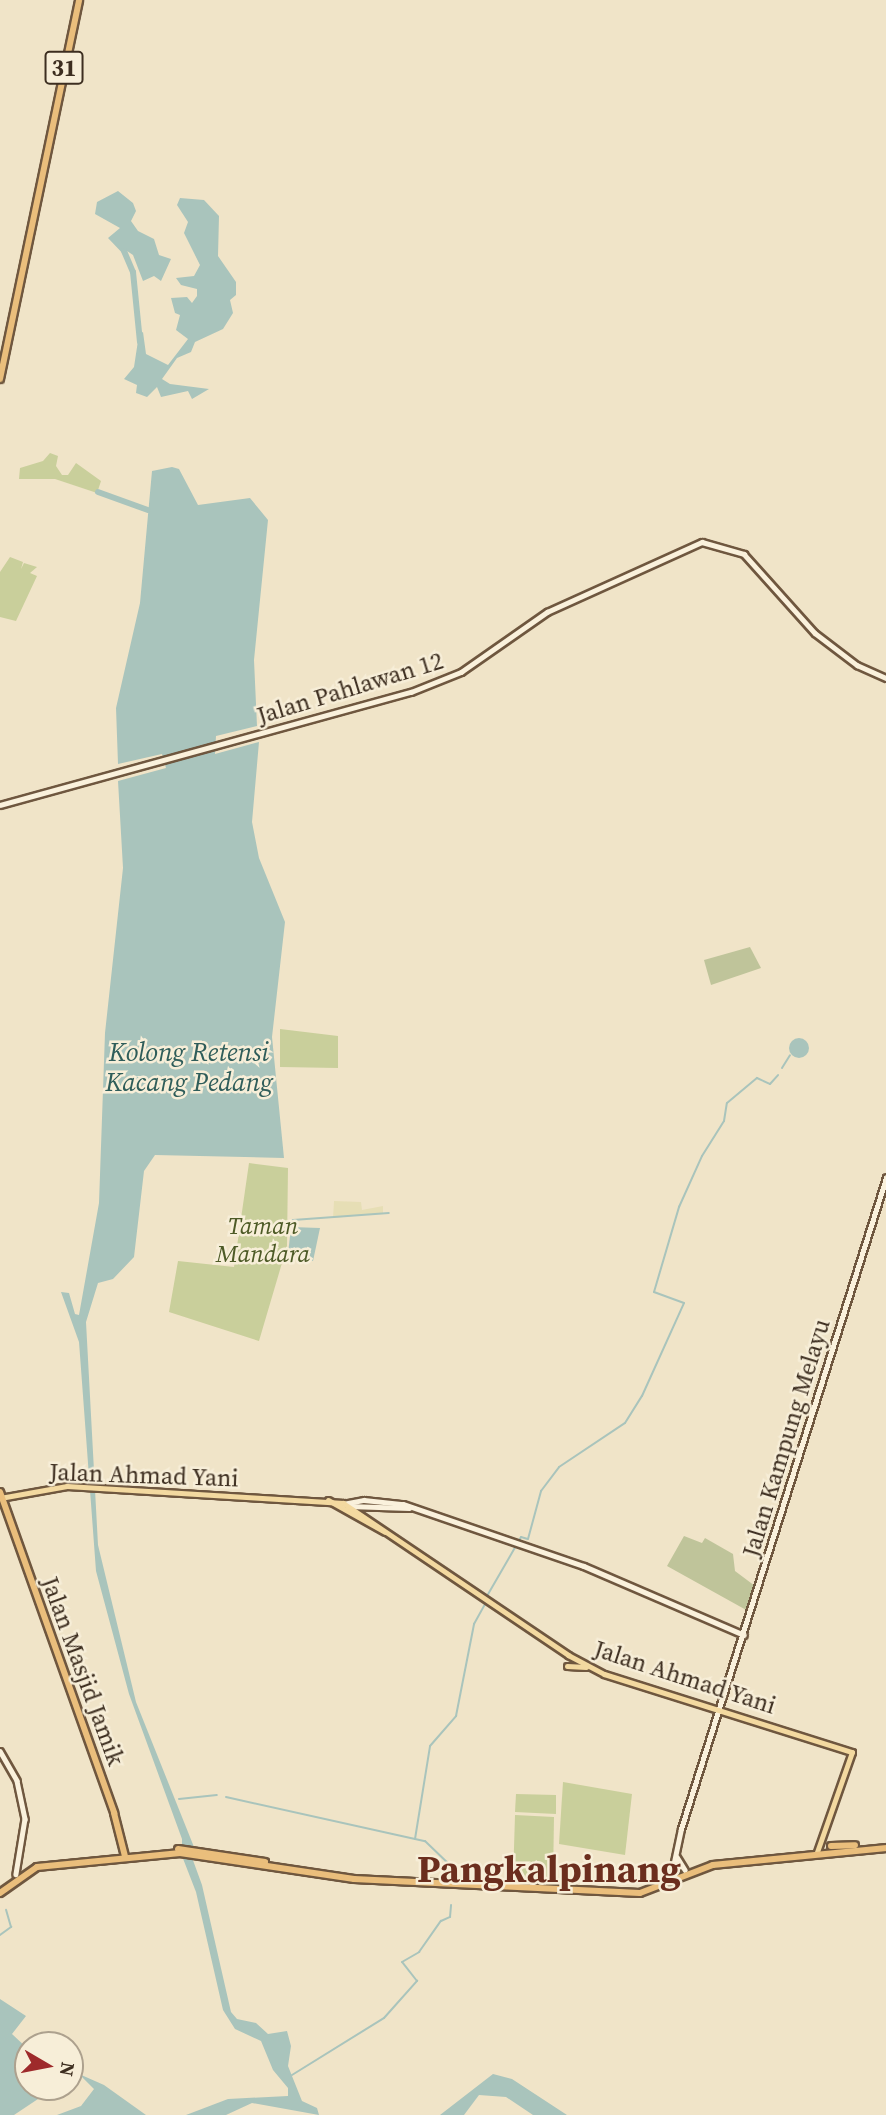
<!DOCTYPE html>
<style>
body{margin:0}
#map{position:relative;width:886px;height:2115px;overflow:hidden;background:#f0e4c8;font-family:"Source Serif 4",serif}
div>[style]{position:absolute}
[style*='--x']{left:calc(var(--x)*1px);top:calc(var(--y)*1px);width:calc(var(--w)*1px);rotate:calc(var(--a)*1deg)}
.farmland>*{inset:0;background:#e6deb5}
.green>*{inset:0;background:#c9cf9b}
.cemetery>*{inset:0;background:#bfc49a}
.water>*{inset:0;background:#a9c4bc}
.round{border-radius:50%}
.stream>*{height:2px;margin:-1px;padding:0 1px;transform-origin:1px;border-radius:1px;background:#a9c4bc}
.river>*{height:6px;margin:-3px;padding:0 3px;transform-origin:3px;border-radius:3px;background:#a9c4bc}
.roads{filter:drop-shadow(2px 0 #6f573f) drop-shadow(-2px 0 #6f573f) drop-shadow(0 2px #6f573f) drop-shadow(0 -2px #6f573f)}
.secondary>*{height:4.5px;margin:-2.25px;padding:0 2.25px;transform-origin:2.25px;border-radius:2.25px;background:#faf1dc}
.primary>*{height:5px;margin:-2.5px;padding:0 2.5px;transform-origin:2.5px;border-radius:2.5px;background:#f3d9a0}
.trunk>*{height:6px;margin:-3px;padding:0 3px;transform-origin:3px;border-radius:3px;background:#eabe7c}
span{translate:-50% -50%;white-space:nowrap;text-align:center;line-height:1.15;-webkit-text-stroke:5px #f7eed8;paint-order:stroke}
.shield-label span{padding:2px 5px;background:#f7eed8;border:2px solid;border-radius:5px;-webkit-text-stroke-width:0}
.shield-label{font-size:23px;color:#3d2e20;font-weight:700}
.street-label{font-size:24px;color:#3d2e20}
.park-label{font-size:24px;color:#4d5a26;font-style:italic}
.water-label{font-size:26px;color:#2f5d5a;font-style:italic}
.town-label{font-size:38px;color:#6b2e1e;font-weight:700}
.north{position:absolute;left:14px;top:2031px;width:70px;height:70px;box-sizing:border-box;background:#f7eed8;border:2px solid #ada18e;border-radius:50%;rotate:100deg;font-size:19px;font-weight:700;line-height:28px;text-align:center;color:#3d2e20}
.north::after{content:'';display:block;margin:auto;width:24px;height:32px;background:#9e2a2b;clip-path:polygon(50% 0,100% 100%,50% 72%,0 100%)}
</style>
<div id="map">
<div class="farmland">
<div style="clip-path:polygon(334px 1201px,361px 1202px,362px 1210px,383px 1206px,383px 1213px,333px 1218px)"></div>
</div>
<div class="green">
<div style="clip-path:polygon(50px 453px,58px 456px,56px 466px,62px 475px,68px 475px,76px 463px,101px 481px,97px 493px,55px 479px,19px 479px,20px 468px,43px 461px)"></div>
<div style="clip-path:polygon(10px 557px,23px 562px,21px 569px,24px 563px,37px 567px,30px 573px,37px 576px,16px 621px,0 617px,0 572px)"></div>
<div style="clip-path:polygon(280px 1029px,338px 1036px,338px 1068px,280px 1067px)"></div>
<div style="clip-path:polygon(249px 1163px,288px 1168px,287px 1246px,259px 1341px,169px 1312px,178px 1261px,234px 1267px)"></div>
<div style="clip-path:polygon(563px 1782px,632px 1794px,625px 1855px,559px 1844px)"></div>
<div style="clip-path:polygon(516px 1794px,556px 1795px,556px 1814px,515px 1812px)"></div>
<div style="clip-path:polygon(515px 1815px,554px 1817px,553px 1880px,513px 1879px)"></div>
</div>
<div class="cemetery">
<div style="clip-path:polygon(750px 947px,761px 968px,711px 985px,704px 960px)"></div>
<div style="clip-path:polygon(684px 1536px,702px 1543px,705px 1538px,733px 1554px,735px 1571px,755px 1586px,748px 1611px,667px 1566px)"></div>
</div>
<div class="water">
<div style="clip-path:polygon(118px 191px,133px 203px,136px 211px,131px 221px,138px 231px,154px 239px,159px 255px,171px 259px,161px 281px,154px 276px,143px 281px,133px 255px,127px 251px,128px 259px,108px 238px,120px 228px,95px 214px,97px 202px)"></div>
<div style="clip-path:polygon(180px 198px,204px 200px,219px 216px,218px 256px,236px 282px,236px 295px,230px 300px,233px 313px,223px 329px,195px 342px,191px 352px,177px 358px,162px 379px,170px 384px,209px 389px,192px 399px,188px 391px,161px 397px,157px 387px,147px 397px,136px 393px,137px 385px,124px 379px,134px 367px,139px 334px,143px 332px,146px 354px,168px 365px,188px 339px,176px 330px,180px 315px,175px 313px,171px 298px,187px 297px,192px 303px,197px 296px,197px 289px,181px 285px,176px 278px,194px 276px,200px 265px,184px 233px,188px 222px,177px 205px)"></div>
<div style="clip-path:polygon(172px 467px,179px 469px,198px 505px,250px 498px,268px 520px,254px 660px,257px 726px,216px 736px,215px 754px,259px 742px,252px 822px,259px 858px,285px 922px,272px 1037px,284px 1158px,155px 1155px,144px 1171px,134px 1257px,113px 1279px,98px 1283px,86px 1322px,98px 1545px,136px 1702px,194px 1847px,190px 1852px,202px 1885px,231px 2012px,237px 2019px,256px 2023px,268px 2034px,287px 2031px,291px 2046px,288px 2066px,302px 2101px,317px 2108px,319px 2115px,252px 2103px,226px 2115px,186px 2115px,228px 2099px,288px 2096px,288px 2088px,273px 2070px,261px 2041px,235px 2029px,223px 2010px,196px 1892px,182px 1856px,182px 1839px,129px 1694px,96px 1571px,79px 1342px,61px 1292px,69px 1293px,75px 1314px,79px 1315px,99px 1203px,105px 1033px,123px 868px,118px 781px,166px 768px,162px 754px,118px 764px,116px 708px,140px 603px,152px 471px)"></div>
<div class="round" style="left:789px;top:1038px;width:20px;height:20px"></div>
<div style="clip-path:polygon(291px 1227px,320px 1228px,313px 1261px,288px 1254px)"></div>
<div style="clip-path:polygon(0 1999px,26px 2016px,12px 2034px,28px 2049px,28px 2087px,56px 2087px,14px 2115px,0 2115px)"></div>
<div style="clip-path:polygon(70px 2070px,104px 2085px,146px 2115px,57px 2115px,81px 2106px,94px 2089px,81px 2076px,70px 2077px)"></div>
<div style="clip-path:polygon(493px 2074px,512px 2079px,567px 2115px,533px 2115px,506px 2097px,479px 2095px,464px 2115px,440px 2115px)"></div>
</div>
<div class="stream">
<div style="--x:782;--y:1068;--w:15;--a:-58"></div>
<div style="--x:293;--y:1220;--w:96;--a:-4.2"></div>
<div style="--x:487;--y:1596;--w:68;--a:-60"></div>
<div style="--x:521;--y:1537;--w:7;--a:16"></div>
<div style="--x:528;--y:1539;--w:50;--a:-74.8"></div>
<div style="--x:541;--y:1491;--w:30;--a:-53"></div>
<div style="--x:559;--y:1467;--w:79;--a:-33.7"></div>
<div style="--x:625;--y:1423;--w:32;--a:-58"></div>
<div style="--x:642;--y:1396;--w:102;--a:-65.7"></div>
<div style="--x:684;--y:1303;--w:32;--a:-160"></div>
<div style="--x:654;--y:1292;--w:89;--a:-73.6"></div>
<div style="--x:679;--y:1207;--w:56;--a:-65.7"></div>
<div style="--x:702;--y:1156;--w:41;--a:-57.8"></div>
<div style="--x:724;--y:1121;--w:18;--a:-81"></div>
<div style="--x:727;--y:1103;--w:39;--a:-40"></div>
<div style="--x:757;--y:1078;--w:14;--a:25"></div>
<div style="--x:770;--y:1084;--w:12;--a:-48"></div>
<div style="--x:226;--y:1797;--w:204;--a:12.5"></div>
<div style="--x:425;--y:1841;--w:35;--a:44"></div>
<div style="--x:450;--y:1865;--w:13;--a:94"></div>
<div style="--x:179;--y:1799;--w:38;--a:-6"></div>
<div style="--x:415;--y:1839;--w:94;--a:-80.8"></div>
<div style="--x:430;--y:1746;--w:40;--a:-49"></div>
<div style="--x:456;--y:1716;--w:94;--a:-78.9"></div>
<div style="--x:474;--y:1624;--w:25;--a:-61"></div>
<div style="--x:0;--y:1935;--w:14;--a:-36"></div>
<div style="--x:11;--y:1927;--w:18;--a:-106"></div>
<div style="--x:292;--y:2075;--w:108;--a:-31.8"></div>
<div style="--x:384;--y:2018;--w:50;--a:-48.3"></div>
<div style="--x:417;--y:1981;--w:24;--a:-128"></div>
<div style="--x:402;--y:1962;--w:20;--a:-30"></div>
<div style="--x:419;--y:1952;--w:38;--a:-55"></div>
<div style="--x:441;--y:1921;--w:10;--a:-24"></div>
<div style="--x:450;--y:1917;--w:12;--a:-85"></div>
</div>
<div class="river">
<div style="--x:124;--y:251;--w:23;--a:67"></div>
<div style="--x:133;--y:272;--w:70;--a:84.3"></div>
<div style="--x:98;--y:492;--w:53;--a:19.8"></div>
</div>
<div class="roads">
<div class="secondary">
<div style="--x:0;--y:805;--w:426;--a:-15.4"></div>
<div style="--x:411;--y:692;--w:54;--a:-21.8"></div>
<div style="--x:461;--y:672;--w:105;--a:-34.9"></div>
<div style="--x:547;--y:612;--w:170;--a:-24.3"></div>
<div style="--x:702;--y:542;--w:44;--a:15.9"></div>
<div style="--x:744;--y:554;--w:106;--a:48.1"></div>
<div style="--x:815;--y:633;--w:53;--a:37.3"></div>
<div style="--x:857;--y:665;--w:32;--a:24"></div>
<div style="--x:343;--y:1504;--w:21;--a:-11"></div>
<div style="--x:364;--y:1500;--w:39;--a:6"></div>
<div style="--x:403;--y:1504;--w:191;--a:18.9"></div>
<div style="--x:584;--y:1566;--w:174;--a:23.3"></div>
<div style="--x:348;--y:1506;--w:61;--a:1.9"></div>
<div style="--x:0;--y:1751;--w:34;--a:60"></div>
<div style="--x:17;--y:1781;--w:39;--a:78"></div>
<div style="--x:25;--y:1819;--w:56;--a:99.3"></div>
<div style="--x:677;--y:1857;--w:15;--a:58"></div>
<div style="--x:670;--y:1881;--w:53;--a:-78.1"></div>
<div style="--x:681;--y:1829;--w:683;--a:-72.52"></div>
</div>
<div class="primary">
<div style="--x:0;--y:1498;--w:68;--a:-10.2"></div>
<div style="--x:67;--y:1486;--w:277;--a:3.5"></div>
<div style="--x:343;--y:1503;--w:272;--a:34"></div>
<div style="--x:568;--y:1655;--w:41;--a:27.8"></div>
<div style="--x:604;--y:1674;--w:260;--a:17.5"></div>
<div style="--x:852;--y:1752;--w:106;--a:109.3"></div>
<div style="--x:328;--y:1500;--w:65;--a:29.3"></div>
<div style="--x:567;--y:1666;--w:19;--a:3"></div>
</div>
<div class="trunk">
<div style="--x:0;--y:379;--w:387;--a:-78.2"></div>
<div style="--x:0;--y:1492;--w:341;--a:70.4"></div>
<div style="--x:114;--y:1813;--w:44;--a:75.7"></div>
<div style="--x:831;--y:1846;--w:24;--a:-2"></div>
<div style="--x:178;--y:1849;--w:88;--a:8.5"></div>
<div style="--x:0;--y:1893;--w:45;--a:-35.1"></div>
<div style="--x:37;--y:1867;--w:144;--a:-5.6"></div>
<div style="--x:180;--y:1853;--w:176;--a:8.5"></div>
<div style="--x:354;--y:1879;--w:286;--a:2.8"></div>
<div style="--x:640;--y:1893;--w:78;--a:-21"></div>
<div style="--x:713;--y:1865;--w:174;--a:-5.6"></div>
</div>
</div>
<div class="shield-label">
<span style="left:64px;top:68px">31</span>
</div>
<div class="street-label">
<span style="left:350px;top:688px;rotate:-17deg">Jalan Pahlawan 12</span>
<span style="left:786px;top:1438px;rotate:-73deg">Jalan Kampung Melayu</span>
<span style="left:144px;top:1475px;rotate:2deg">Jalan Ahmad Yani</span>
<span style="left:83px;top:1671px;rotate:70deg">Jalan Masjid Jamik</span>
<span style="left:685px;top:1677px;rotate:18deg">Jalan Ahmad Yani</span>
</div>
<div class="park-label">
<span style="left:263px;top:1240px">Taman<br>Mandara</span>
</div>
<div class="water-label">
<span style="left:189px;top:1068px">Kolong Retensi<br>Kacang Pedang</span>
</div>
<div class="town-label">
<span style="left:549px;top:1870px">Pangkalpinang</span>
</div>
<div class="north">N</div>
</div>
